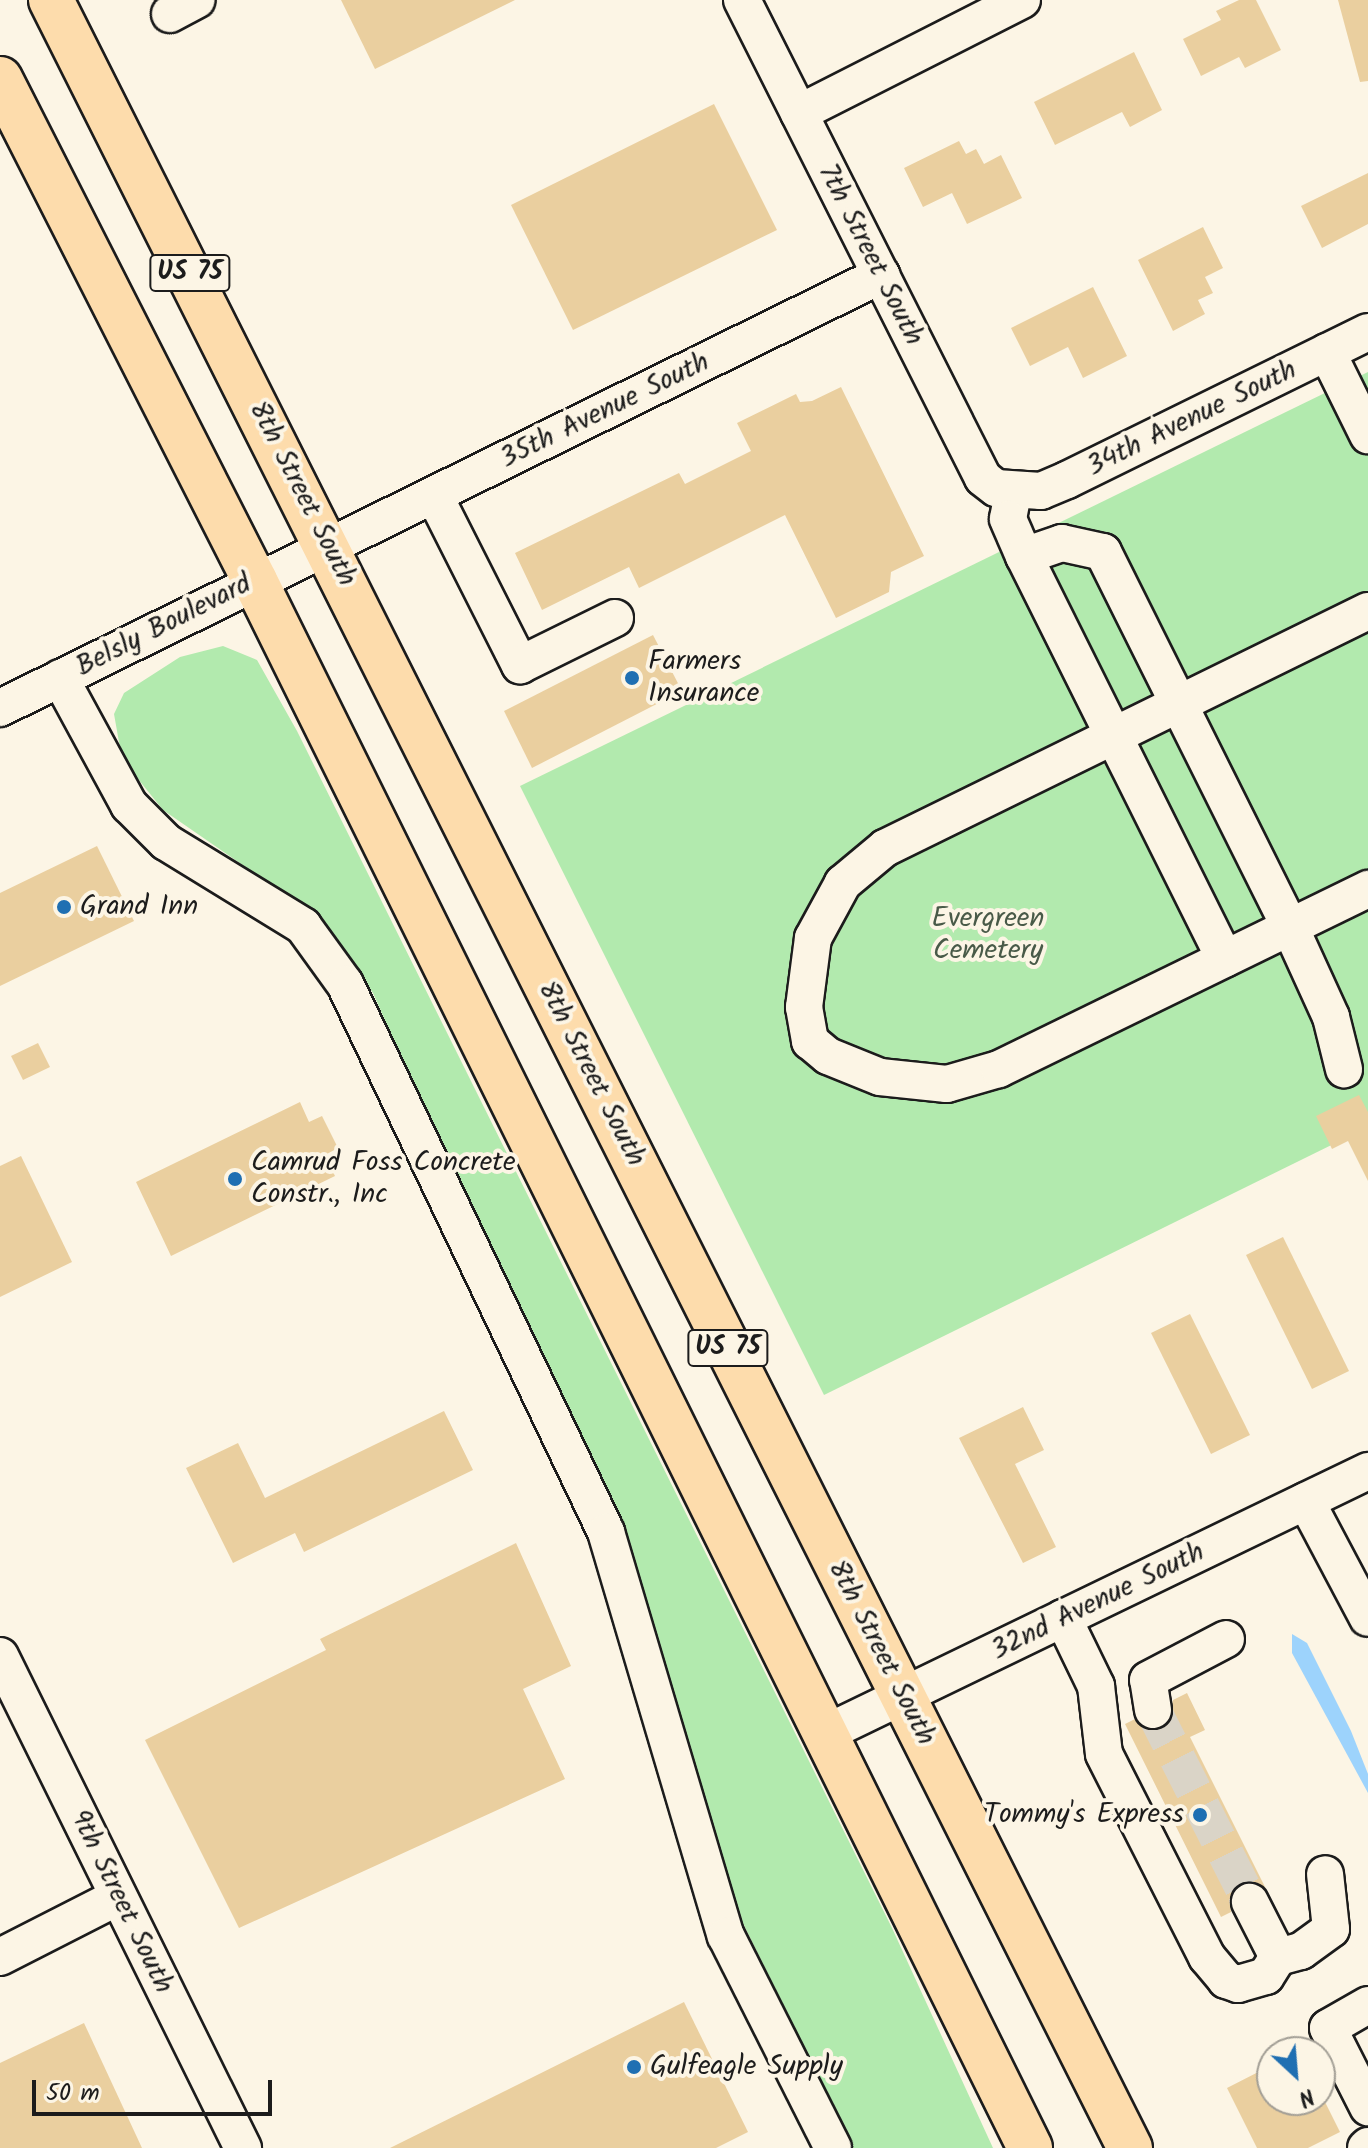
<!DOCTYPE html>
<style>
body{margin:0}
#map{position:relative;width:1368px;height:2148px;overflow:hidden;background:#fcf5e5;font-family:Kalam,sans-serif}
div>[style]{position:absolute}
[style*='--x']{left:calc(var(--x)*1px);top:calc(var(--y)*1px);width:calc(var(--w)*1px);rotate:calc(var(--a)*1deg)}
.green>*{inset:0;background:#b2eaae}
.water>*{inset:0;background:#9dd3fc}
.building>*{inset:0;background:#eacf9f}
.minor-tunnel>*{height:36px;margin-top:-18px;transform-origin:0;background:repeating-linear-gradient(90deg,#dad4c7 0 36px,transparent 0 54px)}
.roads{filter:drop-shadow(2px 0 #1c1c1c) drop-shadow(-2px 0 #1c1c1c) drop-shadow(0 2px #1c1c1c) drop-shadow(0 -2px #1c1c1c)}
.minor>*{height:36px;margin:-18px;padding:0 18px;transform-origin:18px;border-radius:18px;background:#fcf5e5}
.major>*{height:44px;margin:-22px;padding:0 22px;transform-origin:22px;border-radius:22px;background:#fddcac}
.dots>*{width:22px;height:22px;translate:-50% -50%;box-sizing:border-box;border:4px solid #fcf5e5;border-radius:50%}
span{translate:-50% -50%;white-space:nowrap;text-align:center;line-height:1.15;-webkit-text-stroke:8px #fcf5e5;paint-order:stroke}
.shield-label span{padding:2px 6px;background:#fcf5e5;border:2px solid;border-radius:6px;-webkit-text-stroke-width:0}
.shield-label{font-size:26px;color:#1c1c1c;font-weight:700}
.street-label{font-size:28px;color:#1c1c1c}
.poi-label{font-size:28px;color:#1c1c1c}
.left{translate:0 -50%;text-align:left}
.right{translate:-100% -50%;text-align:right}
.park-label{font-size:28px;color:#495a48}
.north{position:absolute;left:1256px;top:2036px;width:80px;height:80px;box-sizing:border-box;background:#fcf5e5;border:2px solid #a29e95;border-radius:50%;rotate:154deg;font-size:22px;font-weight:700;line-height:32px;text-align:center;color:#1c1c1c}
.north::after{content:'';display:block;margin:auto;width:28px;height:36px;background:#1f6fb2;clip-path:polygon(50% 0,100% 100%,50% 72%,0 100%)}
.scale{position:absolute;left:32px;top:2080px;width:240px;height:36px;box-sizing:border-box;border:4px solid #1c1c1c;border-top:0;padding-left:10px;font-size:24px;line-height:28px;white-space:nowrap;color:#1c1c1c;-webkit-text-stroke:6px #fcf5e5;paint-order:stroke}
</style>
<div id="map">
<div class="green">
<div style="clip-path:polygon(1368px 372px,1368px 1127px,824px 1395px,520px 786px)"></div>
<div style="clip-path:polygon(223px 646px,257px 660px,297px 731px,892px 1928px,993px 2148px,853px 2148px,737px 1911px,611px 1500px,477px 1230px,373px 993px,315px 915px,163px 810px,122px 759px,114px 714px,124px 693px,180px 657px)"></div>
</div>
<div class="water">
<div style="clip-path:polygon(1292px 1634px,1307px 1643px,1351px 1731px,1368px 1774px,1368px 1793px,1292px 1653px)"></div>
</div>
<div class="building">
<div style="clip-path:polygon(341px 0,515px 0,375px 69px)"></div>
<div style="clip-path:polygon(1239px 0,1256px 0,1281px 50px,1245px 68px,1239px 57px,1201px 76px,1183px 39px,1221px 20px,1216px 11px)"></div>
<div style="clip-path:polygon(1338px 0,1368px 0,1368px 81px,1360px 82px)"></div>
<div style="clip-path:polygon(1134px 52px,1162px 110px,1130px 127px,1122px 112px,1055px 145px,1034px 102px)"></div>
<div style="clip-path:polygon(714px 104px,777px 230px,573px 330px,511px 205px)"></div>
<div style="clip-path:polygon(959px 141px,966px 154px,976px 149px,984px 164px,1001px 155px,1022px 198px,967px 224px,952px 193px,923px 207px,904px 168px)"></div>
<div style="clip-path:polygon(1368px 173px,1368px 224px,1322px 248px,1301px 206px)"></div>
<div style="clip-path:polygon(1203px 227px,1223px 268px,1205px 277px,1213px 293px,1198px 300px,1205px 314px,1173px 331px,1138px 260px)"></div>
<div style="clip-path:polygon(1093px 287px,1127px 356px,1083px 378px,1068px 347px,1030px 366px,1011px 328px)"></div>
<div style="clip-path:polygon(841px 387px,924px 556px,891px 572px,889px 592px,836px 618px,785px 515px,639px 588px,629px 567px,542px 610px,515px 553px,679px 473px,685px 484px,751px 451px,737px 423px,796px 394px,800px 402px,812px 401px)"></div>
<div style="clip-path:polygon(653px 635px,682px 691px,532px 768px,504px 711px)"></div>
<div style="clip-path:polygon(97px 846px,134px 921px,0 986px,0 893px)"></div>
<div style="clip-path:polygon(38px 1043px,50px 1067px,23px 1080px,11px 1056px)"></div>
<div style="clip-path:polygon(1359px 1095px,1368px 1112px,1368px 1181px,1348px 1141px,1332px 1149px,1316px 1116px)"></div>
<div style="clip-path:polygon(300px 1102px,309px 1122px,322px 1116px,338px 1148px,325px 1155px,335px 1176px,171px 1256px,136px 1182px)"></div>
<div style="clip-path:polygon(21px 1156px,72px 1262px,0 1297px,0 1166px)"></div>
<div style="clip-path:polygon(1283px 1237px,1349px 1371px,1312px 1389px,1246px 1255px)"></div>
<div style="clip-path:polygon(1190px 1314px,1250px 1435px,1211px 1454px,1151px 1333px)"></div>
<div style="clip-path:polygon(1023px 1407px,1044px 1450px,1015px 1464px,1056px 1547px,1023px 1563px,959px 1438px)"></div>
<div style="clip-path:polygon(444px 1411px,473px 1470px,304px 1552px,295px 1533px,233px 1563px,186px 1468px,238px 1443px,265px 1498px)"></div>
<div style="clip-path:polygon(516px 1543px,571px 1666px,523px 1689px,565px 1779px,239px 1928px,145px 1740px,326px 1650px,320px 1639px)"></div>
<div style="clip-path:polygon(1187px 1693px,1205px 1730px,1190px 1737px,1266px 1889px,1252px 1881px,1240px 1884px,1229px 1900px,1231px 1912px,1221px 1917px,1125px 1724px,1135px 1719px,1146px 1730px,1166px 1727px,1173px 1700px)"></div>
<div style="clip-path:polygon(684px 2002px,748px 2132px,716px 2148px,390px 2148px)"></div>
<div style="clip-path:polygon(84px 2023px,142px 2148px,0 2148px,0 2063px)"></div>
<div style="clip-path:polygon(1272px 2065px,1272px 2100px,1320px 2100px,1320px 2092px,1340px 2132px,1308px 2148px,1257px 2148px,1227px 2088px)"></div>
</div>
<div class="minor-tunnel">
<div style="--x:1153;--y:1710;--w:215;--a:63.2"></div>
</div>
<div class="roads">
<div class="minor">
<div style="--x:742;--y:0;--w:535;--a:63.24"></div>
<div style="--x:983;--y:478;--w:16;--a:38"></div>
<div style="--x:996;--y:488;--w:45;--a:3.8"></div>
<div style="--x:1041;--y:491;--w:28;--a:-23"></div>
<div style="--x:1067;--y:480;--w:335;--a:-26.2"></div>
<div style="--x:170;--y:14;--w:30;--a:-28"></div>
<div style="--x:799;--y:113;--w:250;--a:-26.9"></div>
<div style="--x:1327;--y:352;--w:93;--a:63.7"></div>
<div style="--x:1013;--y:493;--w:26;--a:101"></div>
<div style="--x:1008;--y:519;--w:40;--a:66.6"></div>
<div style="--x:1024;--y:556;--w:450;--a:63.5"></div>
<div style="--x:434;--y:495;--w:191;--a:63.2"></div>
<div style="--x:520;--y:665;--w:106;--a:-26.3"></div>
<div style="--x:1024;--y:556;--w:40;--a:-18.9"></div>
<div style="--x:1062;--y:543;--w:42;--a:12.4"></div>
<div style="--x:1103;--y:552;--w:419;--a:63.5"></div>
<div style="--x:1290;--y:927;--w:99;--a:65.5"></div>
<div style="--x:1331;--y:1017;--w:54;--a:76"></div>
<div style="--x:1368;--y:611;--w:538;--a:153.86"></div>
<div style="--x:885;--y:848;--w:55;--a:140.2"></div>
<div style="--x:843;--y:883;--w:63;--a:118.6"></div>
<div style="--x:813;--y:938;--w:70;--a:97.4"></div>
<div style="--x:804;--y:1007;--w:35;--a:80"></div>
<div style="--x:810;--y:1041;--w:23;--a:40"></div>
<div style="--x:828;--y:1056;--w:56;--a:22"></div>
<div style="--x:880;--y:1077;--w:67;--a:6"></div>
<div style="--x:947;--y:1084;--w:54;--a:-16.1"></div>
<div style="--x:999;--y:1069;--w:411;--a:-26"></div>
<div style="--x:60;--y:678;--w:145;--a:61.5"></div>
<div style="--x:129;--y:805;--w:52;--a:45"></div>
<div style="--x:166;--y:842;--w:161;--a:31.5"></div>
<div style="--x:303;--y:926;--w:72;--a:54.1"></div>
<div style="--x:345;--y:984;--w:607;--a:64.53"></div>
<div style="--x:606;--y:1532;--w:421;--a:73.5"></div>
<div style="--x:726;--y:1936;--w:237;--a:63.2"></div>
<div style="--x:0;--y:708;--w:982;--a:-26.17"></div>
<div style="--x:1306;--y:1501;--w:132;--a:62.1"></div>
<div style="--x:1063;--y:1618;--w:76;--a:64.1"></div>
<div style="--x:1096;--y:1686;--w:68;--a:83.3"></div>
<div style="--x:1104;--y:1754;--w:228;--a:63.1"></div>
<div style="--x:1207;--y:1957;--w:30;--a:50"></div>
<div style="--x:1226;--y:1980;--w:13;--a:18"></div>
<div style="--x:1238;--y:1984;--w:29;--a:-16"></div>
<div style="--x:1266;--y:1976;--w:22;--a:-58"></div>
<div style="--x:1278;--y:1957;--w:62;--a:-117"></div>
<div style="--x:0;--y:1656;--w:549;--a:63.72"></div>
<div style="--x:1153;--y:1710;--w:30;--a:-99"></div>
<div style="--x:1148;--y:1680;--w:88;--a:-27.7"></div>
<div style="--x:828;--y:1732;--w:600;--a:-25.8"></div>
<div style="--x:0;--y:1957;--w:132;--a:-27"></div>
<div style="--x:1278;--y:1957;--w:24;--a:-15"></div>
<div style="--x:1301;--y:1951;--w:37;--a:-36"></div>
<div style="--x:1331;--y:1929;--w:55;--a:-96.2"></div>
<div style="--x:1368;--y:2005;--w:46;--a:150.1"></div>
<div style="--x:1328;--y:2028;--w:89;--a:63.1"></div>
<div style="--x:1366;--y:2148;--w:3;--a:-45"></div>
</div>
<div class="major">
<div style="--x:51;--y:0;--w:2404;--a:63.33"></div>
<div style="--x:0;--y:79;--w:563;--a:63.07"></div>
<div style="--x:255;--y:581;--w:1748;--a:63.68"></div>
</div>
</div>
<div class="dots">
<div style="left:632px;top:678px;background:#1f6fb2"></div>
<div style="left:64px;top:907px;background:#1f6fb2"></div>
<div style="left:235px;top:1179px;background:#1f6fb2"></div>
<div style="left:1200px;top:1815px;background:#1f6fb2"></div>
<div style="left:634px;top:2067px;background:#1f6fb2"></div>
</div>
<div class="shield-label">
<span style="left:190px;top:273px">US 75</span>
<span style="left:728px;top:1348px">US 75</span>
</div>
<div class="street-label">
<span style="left:870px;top:255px;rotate:63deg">7th Street South</span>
<span style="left:605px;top:411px;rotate:-26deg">35th Avenue South</span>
<span style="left:1192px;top:419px;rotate:-26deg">34th Avenue South</span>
<span style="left:302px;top:494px;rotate:63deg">8th Street South</span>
<span style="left:164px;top:626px;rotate:-27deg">Belsly Boulevard</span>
<span style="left:591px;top:1074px;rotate:63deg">8th Street South</span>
<span style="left:1098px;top:1602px;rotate:-26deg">32nd Avenue South</span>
<span style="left:881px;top:1653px;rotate:63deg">8th Street South</span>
<span style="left:121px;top:1902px;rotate:64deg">9th Street South</span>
</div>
<div class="poi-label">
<span class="left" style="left:648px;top:678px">Farmers<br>Insurance</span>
<span class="left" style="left:80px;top:907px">Grand Inn</span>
<span class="left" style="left:251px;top:1179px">Camrud Foss Concrete<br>Constr., Inc</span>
<span class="right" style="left:1184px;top:1815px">Tommy's Express</span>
<span class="left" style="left:650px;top:2067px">Gulfeagle Supply</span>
</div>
<div class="park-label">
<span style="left:988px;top:935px">Evergreen<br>Cemetery</span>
</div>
<div class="north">N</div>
<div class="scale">50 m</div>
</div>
